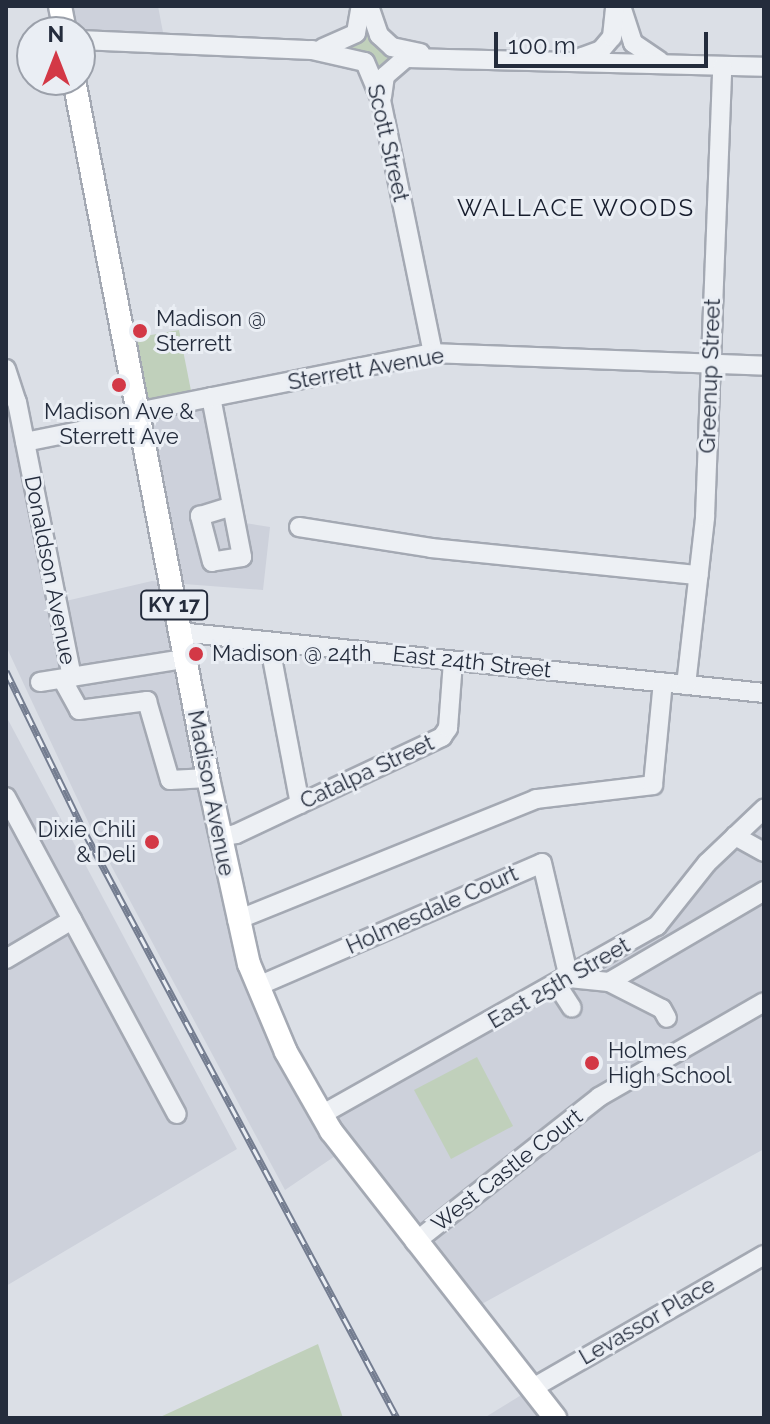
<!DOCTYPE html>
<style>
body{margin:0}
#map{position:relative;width:770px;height:1424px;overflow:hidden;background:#dbdfe6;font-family:Raleway,sans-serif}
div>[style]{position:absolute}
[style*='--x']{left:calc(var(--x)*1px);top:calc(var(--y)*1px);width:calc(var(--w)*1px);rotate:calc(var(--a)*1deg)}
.built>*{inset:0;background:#cdd1db}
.green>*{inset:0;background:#c0d0bb}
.roads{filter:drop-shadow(2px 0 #a4a9b3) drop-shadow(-2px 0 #a4a9b3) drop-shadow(0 2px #a4a9b3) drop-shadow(0 -2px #a4a9b3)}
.minor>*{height:18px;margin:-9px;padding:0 9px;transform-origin:9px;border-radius:9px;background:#edf0f4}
.major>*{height:22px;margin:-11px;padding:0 11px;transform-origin:11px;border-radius:11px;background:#fff}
.rail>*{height:7px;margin-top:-3.5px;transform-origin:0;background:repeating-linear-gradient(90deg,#eaeef4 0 12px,#747d90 0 24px);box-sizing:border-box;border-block:2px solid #747d90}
.dots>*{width:22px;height:22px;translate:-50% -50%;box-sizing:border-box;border:4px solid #eaeef4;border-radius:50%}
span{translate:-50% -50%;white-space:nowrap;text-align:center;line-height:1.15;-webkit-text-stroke:6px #eaeef4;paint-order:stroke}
.shield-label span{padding:2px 6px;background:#eaeef4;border:2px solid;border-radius:6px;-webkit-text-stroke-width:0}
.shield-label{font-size:20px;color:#242c3c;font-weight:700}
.street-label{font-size:22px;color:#242c3c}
.poi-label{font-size:22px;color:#242c3c}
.left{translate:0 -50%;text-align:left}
.right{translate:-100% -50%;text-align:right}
.neighbourhood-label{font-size:24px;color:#171d2d;letter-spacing:2px}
.frame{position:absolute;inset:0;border:8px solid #242c3c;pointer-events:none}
.north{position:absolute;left:16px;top:16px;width:80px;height:80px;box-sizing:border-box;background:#eaeef4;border:2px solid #9ba0aa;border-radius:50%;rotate:0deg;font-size:22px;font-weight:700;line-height:32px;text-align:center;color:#242c3c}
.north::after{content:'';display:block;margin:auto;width:28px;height:36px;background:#d33846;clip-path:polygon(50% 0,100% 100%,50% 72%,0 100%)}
.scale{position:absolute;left:494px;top:32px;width:214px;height:36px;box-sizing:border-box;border:4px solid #242c3c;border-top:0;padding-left:10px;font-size:24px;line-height:28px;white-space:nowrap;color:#242c3c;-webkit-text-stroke:6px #eaeef4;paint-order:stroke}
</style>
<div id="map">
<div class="built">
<div style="clip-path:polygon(60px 6px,158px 6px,165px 43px,65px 32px)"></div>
<div style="clip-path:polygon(6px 369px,57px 603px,152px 581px,170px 583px,137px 412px,219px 396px,245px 523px,270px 527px,263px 590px,171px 583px,237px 920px,321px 1115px,657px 926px,764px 809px,764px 1149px,469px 1311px,344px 1150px,285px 1190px,91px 828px,6px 646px)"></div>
<div style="clip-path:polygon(6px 716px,237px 1149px,6px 1286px)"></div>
<div style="clip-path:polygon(531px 1389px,555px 1418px,484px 1418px)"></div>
</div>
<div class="green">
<div style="clip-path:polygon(372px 18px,409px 51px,372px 75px,341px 54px,344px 43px)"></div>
<div style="clip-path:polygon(179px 330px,193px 401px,137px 412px,123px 340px)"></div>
<div style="clip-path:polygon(477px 1057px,513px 1126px,451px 1159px,414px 1090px)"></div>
<div style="clip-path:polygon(318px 1344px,343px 1418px,158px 1418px)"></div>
</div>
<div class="roads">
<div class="minor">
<div style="--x:369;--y:6;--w:31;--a:71"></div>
<div style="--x:379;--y:35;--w:18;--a:43"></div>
<div style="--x:392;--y:47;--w:29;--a:12"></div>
<div style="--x:621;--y:6;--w:39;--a:72"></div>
<div style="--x:633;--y:43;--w:32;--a:34"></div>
<div style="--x:80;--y:40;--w:232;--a:2.5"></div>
<div style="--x:312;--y:50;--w:54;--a:12.8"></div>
<div style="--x:365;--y:62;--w:41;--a:67.2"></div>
<div style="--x:381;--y:100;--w:258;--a:78.4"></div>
<div style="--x:323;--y:48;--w:36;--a:-24"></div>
<div style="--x:356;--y:33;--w:27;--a:-80"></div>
<div style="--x:582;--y:57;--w:20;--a:-20"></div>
<div style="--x:601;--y:50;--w:17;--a:-50"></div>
<div style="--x:612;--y:37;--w:31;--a:-84"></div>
<div style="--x:382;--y:97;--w:21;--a:-82"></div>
<div style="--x:385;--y:76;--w:28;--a:-41"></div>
<div style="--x:406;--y:58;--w:358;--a:1.4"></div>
<div style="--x:6;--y:369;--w:35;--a:72"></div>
<div style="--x:17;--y:402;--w:281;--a:78.7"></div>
<div style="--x:211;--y:397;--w:163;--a:79"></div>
<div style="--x:242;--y:557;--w:30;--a:171"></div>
<div style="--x:212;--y:562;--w:48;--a:-104.6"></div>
<div style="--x:200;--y:516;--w:31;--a:-17"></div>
<div style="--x:25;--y:442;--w:106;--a:-11.4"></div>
<div style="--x:129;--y:421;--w:12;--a:-48"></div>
<div style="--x:137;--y:412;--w:302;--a:-11.3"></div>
<div style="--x:433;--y:353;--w:331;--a:2.2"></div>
<div style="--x:299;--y:527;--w:134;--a:9"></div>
<div style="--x:431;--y:548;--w:269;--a:5.8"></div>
<div style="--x:179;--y:632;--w:588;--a:5.95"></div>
<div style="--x:269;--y:642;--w:165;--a:79.2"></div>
<div style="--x:62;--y:679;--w:35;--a:61"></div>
<div style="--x:79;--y:710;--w:69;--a:-7.5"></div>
<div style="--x:147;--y:701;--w:82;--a:73.8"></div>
<div style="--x:170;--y:780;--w:38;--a:-3"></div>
<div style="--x:40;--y:682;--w:146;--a:-9.1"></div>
<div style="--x:686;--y:685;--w:169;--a:-83.5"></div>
<div style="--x:705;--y:517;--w:451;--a:-87.8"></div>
<div style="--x:6;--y:797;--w:360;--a:61.7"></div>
<div style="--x:735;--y:836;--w:33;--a:29"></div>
<div style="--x:219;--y:837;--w:17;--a:-10"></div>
<div style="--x:236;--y:834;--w:228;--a:-25.2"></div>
<div style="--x:442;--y:737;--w:11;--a:-56"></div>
<div style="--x:448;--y:728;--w:67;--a:-85.7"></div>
<div style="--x:237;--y:920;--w:323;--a:-22"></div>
<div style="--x:536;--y:799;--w:118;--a:-6.8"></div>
<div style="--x:653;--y:785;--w:103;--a:-84.5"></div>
<div style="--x:6;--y:959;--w:77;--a:-30.6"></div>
<div style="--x:609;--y:982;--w:180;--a:-30.4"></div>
<div style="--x:557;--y:985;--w:27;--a:57"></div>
<div style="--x:258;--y:986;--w:309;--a:-23.4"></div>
<div style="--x:542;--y:863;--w:118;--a:76.8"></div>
<div style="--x:569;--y:978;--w:40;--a:5.7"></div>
<div style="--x:609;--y:982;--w:59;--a:27"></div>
<div style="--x:662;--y:1009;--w:10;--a:61"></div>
<div style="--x:321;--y:1115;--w:386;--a:-29.4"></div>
<div style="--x:657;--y:926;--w:80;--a:-51.6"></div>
<div style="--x:707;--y:863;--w:79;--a:-43.5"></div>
<div style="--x:415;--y:1242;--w:234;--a:-38.2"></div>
<div style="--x:599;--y:1097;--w:190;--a:-29.9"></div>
<div style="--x:531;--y:1389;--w:269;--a:-29.9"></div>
</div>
<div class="major">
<div style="--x:60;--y:6;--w:26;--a:79"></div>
<div style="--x:74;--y:80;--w:711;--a:79.13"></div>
<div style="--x:208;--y:778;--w:190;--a:77.6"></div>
<div style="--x:249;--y:964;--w:95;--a:67.2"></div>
<div style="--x:286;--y:1052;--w:91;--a:60.3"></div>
<div style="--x:331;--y:1131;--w:364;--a:52"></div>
</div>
</div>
<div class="rail">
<div style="--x:6;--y:671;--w:178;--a:64"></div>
<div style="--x:84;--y:831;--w:665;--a:61.93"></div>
</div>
<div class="dots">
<div style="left:140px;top:331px;background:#d33846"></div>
<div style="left:119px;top:385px;background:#d33846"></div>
<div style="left:196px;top:654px;background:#d33846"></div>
<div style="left:152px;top:842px;background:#d33846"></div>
<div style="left:592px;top:1063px;background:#d33846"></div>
</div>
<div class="shield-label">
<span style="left:174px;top:605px">KY 17</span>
</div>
<div class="street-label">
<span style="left:388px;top:143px;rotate:77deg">Scott Street</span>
<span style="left:366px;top:369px;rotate:-10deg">Sterrett Avenue</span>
<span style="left:710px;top:376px;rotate:-88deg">Greenup Street</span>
<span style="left:50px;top:570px;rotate:79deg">Donaldson Avenue</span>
<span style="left:472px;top:662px;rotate:6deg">East 24th Street</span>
<span style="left:367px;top:772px;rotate:-25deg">Catalpa Street</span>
<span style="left:211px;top:793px;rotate:79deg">Madison Avenue</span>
<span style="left:432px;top:910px;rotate:-24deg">Holmesdale Court</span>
<span style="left:559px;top:983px;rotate:-30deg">East 25th Street</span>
<span style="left:507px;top:1170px;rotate:-38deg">West Castle Court</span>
<span style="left:647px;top:1321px;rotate:-30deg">Levassor Place</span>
</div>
<div class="poi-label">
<span class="left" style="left:156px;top:331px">Madison @<br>Sterrett</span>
<span style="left:119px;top:424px">Madison Ave &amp;<br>Sterrett Ave</span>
<span class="left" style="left:212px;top:654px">Madison @ 24th</span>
<span class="right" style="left:136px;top:842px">Dixie Chili<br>&amp; Deli</span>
<span class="left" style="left:608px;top:1063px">Holmes<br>High School</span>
</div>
<div class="neighbourhood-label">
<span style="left:576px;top:208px">WALLACE WOODS</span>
</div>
<div class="frame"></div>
<div class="north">N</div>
<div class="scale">100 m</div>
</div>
